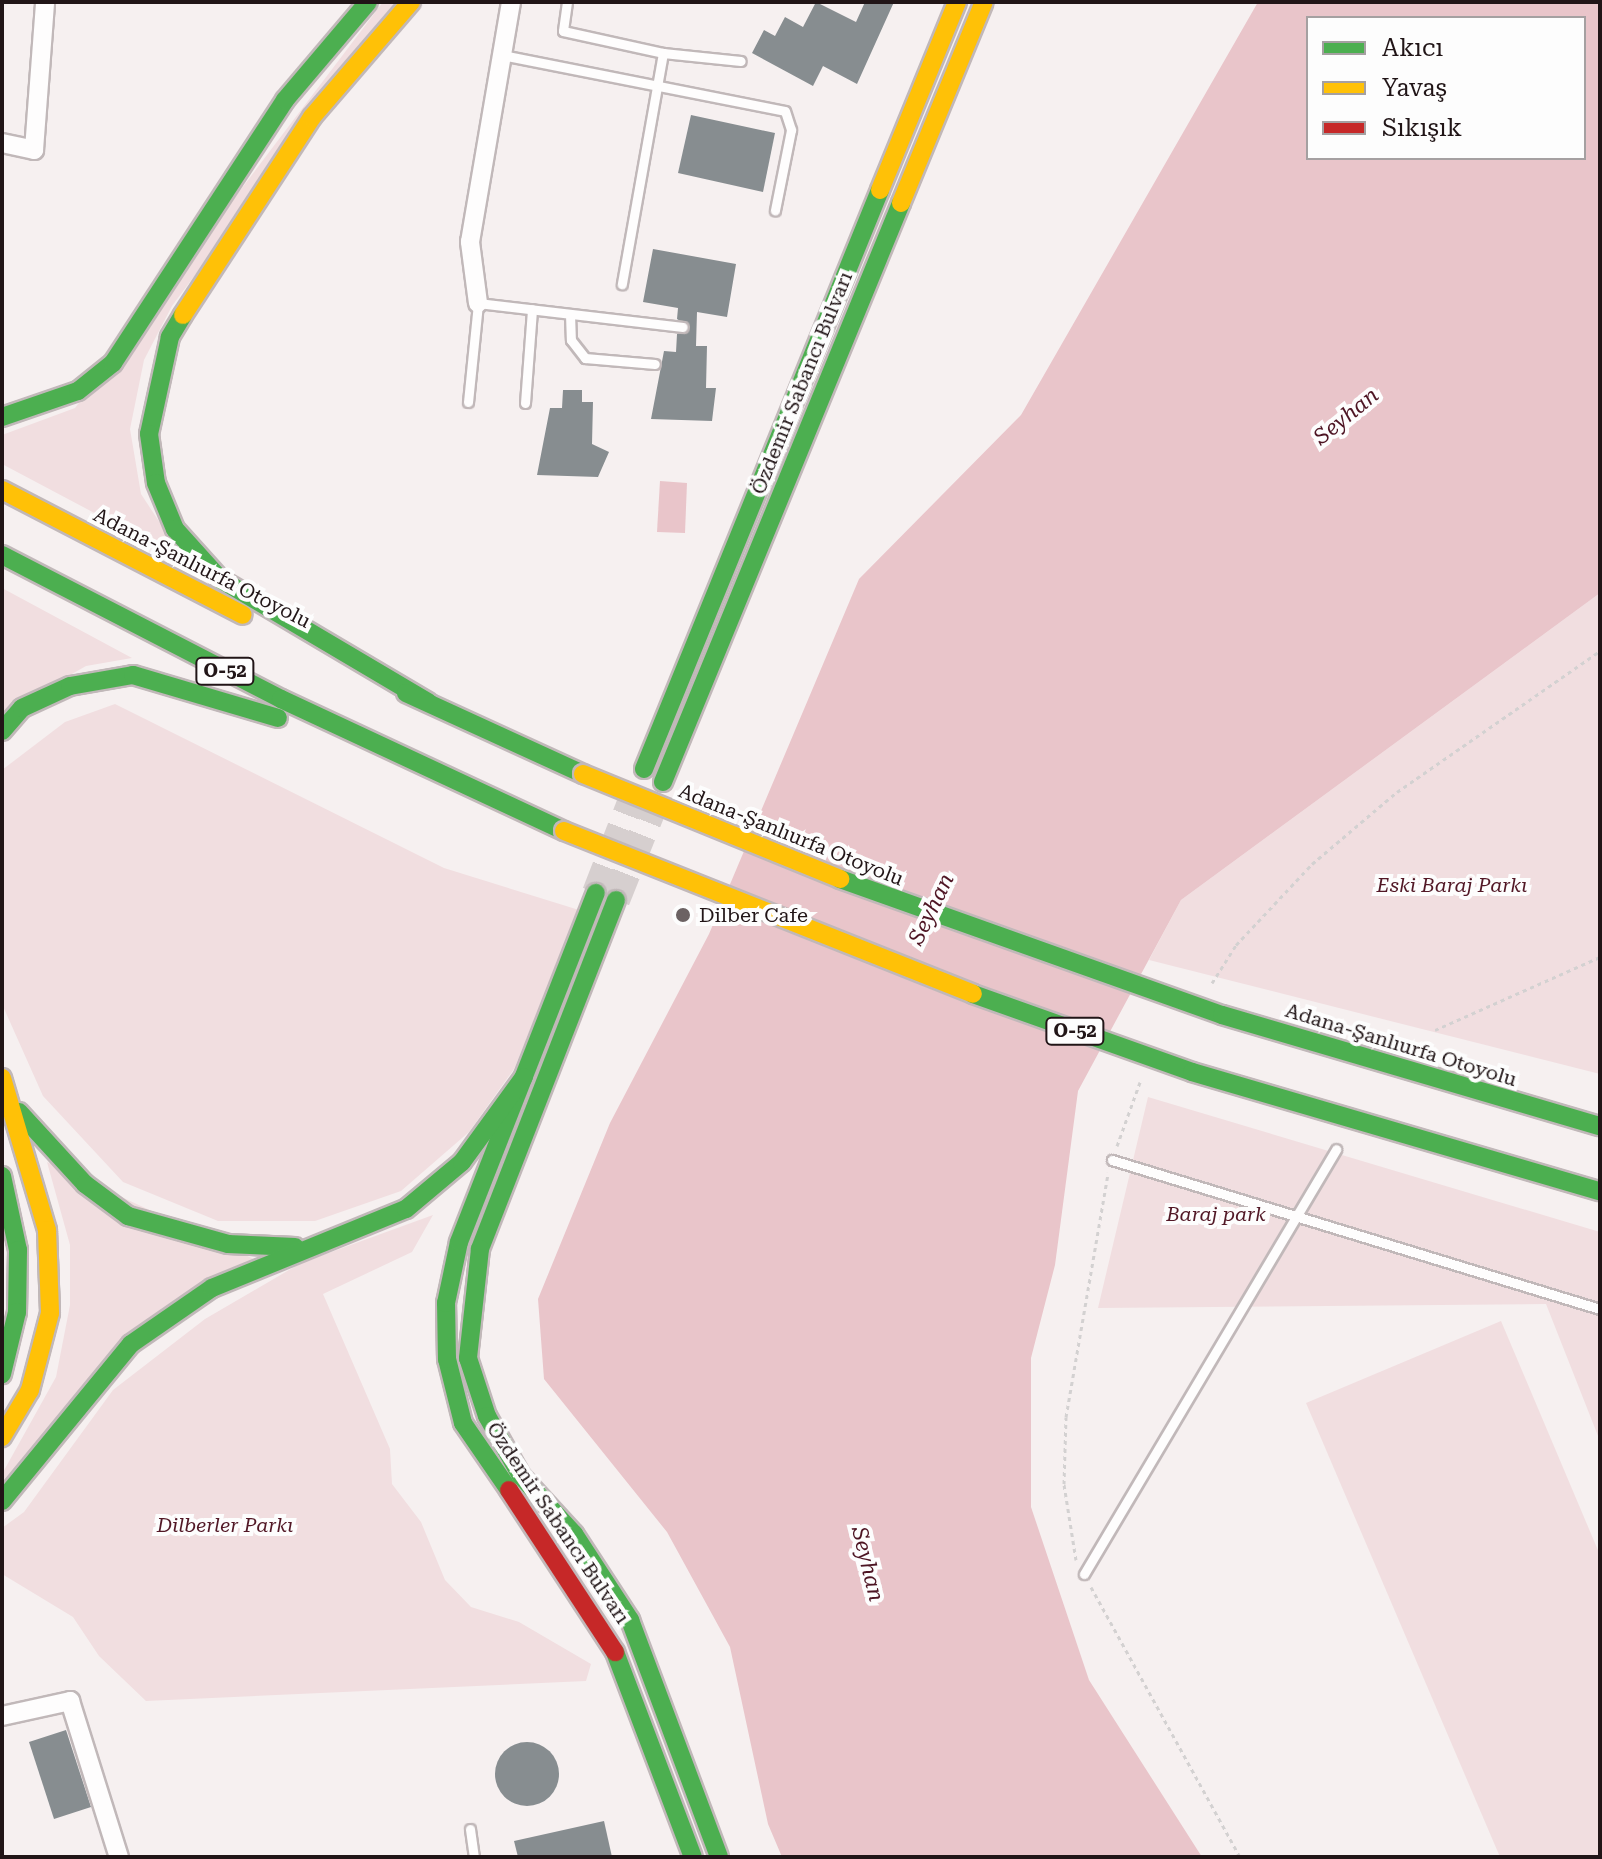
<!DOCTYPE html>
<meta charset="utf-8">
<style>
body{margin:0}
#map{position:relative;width:1602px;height:1859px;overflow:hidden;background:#f6f0f0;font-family:"Roboto Serif",serif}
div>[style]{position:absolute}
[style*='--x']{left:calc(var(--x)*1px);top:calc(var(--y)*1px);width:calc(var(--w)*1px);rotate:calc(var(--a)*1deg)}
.green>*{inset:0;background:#f1dee0}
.water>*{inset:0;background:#e9c5ca}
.building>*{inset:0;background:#878d90}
.round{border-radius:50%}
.primary-tunnel>*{height:28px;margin-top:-14px;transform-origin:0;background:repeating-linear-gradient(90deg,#d6cfcf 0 28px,transparent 0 42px)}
.path>*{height:3px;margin-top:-1.5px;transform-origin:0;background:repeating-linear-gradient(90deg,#d3d1d1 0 4px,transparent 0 8px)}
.roads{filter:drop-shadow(2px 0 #c1b8b9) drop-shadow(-2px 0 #c1b8b9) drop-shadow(0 2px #c1b8b9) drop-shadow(0 -2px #c1b8b9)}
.lane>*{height:9px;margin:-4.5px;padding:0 4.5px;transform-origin:4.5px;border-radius:4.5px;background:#fefdfd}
.street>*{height:18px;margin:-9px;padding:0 9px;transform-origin:9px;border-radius:9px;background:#fefdfd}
.fast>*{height:18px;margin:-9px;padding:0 9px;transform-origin:9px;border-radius:9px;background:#4caf50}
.slow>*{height:18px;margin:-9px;padding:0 9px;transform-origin:9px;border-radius:9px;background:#ffc107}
.jam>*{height:18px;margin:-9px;padding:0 9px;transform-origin:9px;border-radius:9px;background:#c62828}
.bridges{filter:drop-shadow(2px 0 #c1b8b9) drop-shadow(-2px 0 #c1b8b9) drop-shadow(0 2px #c1b8b9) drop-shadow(0 -2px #c1b8b9)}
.fast-bridge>*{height:18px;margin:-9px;padding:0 9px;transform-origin:9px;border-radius:9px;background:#4caf50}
.slow-bridge>*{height:18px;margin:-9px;padding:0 9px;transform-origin:9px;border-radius:9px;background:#ffc107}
.dots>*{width:22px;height:22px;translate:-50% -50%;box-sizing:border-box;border:4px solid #fdfdfd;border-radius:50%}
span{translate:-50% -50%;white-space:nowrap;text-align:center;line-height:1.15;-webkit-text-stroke:8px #fdfdfd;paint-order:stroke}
.shield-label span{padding:2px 6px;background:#fdfdfd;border:2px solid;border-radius:6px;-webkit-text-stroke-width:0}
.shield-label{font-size:18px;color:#211517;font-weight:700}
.street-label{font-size:20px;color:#211517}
.park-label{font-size:20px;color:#521826;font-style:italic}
.poi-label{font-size:20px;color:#211517}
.left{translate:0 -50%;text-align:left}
.water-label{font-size:22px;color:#4d1423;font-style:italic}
.frame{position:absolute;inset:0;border:4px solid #211517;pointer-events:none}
.legend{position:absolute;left:1306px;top:16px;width:280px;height:144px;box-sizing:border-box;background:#fdfdfd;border:2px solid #a5a0a1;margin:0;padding:10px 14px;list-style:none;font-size:24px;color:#211517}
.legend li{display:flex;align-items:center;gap:16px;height:40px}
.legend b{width:40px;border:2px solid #a5a0a1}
</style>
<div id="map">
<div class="green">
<div style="clip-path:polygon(383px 2px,398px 2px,172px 306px,144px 360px,130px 429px,141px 494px,185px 561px,2px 464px,2px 435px,75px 408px)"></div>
<div style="clip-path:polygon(2px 588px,132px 658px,86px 666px,2px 714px)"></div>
<div style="clip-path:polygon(1600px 593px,1600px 1074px,1149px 960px,1181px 900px)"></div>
<div style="clip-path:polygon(115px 704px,444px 868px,579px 910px,514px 1069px,469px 1132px,401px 1191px,315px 1221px,218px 1221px,123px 1182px,43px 1096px,2px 1004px,2px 770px,65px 722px)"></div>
<div style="clip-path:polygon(1148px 1097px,1600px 1232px,1600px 1441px,1546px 1304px,1098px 1308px)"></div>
<div style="clip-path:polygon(47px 1162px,258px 1261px,190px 1294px,2px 1490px,2px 1474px,56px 1377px,70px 1305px,70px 1245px)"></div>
<div style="clip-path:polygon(433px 1215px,412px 1252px,323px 1294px,390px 1449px,392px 1484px,421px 1522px,445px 1580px,471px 1607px,519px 1622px,591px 1664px,586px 1681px,146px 1701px,99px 1656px,73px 1617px,2px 1574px,2px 1528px,24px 1512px,113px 1390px,205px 1319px,301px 1263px)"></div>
<div style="clip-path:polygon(1501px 1321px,1600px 1555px,1600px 1857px,1500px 1857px,1306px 1403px)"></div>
</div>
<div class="water">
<div style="clip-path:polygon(evenodd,1258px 2px,1600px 2px,1600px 593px,1181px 900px,1078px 1091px,1055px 1265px,1031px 1358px,1031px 1507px,1089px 1680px,1202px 1857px,782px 1857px,768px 1824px,730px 1647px,667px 1532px,544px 1379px,538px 1299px,610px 1123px,709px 934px,859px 579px,1021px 415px,1258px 2px,1308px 18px,1584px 18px,1584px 158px,1308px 158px,1308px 18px)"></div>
<div style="clip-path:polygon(660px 481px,687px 483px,685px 533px,657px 532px)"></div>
</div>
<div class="building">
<div style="clip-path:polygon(816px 2px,856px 22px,865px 2px,894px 2px,857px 84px,823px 66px,813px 86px,752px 53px,764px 30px,775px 36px,785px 17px,803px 27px)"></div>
<div style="clip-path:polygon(691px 115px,775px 133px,763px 192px,678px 173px)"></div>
<div style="clip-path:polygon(653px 249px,736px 264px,727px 317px,697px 312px,696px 346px,707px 346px,706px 388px,716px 388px,712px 421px,651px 419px,664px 351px,676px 352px,677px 334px,690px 327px,677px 319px,678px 308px,643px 302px)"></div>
<div style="clip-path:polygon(563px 390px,582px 390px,582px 402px,593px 402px,592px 444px,609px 452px,598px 477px,537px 475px,550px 408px,562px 408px)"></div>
<div style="clip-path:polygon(66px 1730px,91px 1807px,54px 1819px,29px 1742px)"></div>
<div class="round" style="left:495px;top:1742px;width:64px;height:64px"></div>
<div style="clip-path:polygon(604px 1821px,612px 1857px,518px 1857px,514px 1841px)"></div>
</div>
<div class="primary-tunnel">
<div style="--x:596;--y:893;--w:124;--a:-68.8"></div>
<div style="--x:616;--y:900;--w:124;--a:-68.2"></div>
</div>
<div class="path">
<div style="--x:1212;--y:983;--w:45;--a:-57.7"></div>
<div style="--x:1236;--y:945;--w:111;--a:-46.8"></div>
<div style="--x:1312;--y:864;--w:111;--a:-40.3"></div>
<div style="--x:1397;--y:792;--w:247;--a:-34.8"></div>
<div style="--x:1435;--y:1030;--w:180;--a:-23.9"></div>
<div style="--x:1117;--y:1146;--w:68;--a:-70.2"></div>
<div style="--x:1076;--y:1560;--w:77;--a:-99"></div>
<div style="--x:1064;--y:1484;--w:67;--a:-88.3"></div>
<div style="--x:1066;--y:1417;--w:248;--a:-80.2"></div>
<div style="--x:1091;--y:1587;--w:308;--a:61.1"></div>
</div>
<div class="roads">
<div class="lane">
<div style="--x:567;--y:2;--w:29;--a:98"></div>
<div style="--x:563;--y:31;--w:102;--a:12.4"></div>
<div style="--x:663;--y:53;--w:235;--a:100.1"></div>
<div style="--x:663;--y:53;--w:78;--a:5.9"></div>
<div style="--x:502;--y:55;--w:288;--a:11.2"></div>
<div style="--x:785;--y:111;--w:20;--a:72"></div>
<div style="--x:791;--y:130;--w:82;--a:101.3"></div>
<div style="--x:570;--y:314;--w:26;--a:88"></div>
<div style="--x:571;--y:340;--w:23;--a:52"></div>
<div style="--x:585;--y:358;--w:70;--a:4.9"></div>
<div style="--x:468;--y:402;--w:100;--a:-84.2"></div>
<div style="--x:478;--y:303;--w:206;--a:6.7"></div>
<div style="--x:525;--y:403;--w:94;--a:-85.7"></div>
<div style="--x:1112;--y:1160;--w:510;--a:16.98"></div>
<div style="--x:1084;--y:1574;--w:494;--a:-59.3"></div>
<div style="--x:470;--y:1829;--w:28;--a:82"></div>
</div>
<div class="street">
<div style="--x:2;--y:143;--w:33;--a:12"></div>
<div style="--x:34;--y:150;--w:148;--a:-85.7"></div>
<div style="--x:478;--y:303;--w:62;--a:-97.5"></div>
<div style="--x:470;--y:242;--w:243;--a:-80.3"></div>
<div style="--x:2;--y:1716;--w:70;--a:-12.4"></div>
<div style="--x:70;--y:1701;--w:164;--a:72.6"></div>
</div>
<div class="fast">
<div style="--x:183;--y:315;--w:26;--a:121"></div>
<div style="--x:170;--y:337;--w:99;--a:102.2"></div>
<div style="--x:149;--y:434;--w:49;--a:81.9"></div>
<div style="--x:156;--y:483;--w:50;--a:67.6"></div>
<div style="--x:175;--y:529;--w:67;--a:48"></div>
<div style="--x:220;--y:579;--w:242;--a:30.6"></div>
<div style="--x:2;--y:417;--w:80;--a:-18.9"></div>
<div style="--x:78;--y:391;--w:45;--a:-38.7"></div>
<div style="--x:113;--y:363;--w:314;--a:-56.8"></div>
<div style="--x:285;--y:100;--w:128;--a:-49.7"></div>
<div style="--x:2;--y:555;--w:314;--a:27.3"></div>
<div style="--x:281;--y:699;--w:312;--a:25"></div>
<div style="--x:406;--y:693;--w:195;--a:24.6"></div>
<div style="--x:2;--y:731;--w:30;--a:-49"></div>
<div style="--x:22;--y:708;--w:53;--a:-24.6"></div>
<div style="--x:70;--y:686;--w:64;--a:-9.9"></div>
<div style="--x:133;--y:675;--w:151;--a:16.5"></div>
<div style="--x:644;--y:769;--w:625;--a:-67.82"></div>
<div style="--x:663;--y:782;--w:626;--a:-67.65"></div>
<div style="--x:616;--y:900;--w:375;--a:111.3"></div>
<div style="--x:480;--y:1249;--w:110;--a:96.3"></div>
<div style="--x:468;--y:1358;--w:61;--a:71.9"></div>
<div style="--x:487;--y:1416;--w:69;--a:60.5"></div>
<div style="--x:521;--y:1476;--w:79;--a:47.6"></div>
<div style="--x:574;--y:1534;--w:103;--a:56.9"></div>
<div style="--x:630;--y:1620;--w:253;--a:69.4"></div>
<div style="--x:19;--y:1112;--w:98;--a:47.5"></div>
<div style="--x:85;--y:1184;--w:54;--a:36.7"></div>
<div style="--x:128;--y:1216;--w:104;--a:15.6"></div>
<div style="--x:228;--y:1244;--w:67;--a:2.6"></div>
<div style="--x:2;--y:1176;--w:76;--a:77.8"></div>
<div style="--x:18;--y:1250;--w:62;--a:90.9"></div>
<div style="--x:17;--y:1312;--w:64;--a:103.6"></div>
<div style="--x:509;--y:1490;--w:81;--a:-124.5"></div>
<div style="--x:463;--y:1423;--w:66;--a:-104"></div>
<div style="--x:447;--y:1359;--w:56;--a:-91"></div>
<div style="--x:446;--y:1303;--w:62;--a:-78"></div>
<div style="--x:459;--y:1242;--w:375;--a:-68.6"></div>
<div style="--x:2;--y:1501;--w:203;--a:-50.6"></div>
<div style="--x:131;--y:1344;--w:98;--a:-34.7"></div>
<div style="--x:212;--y:1288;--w:209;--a:-22.2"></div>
<div style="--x:406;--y:1209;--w:73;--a:-40"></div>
<div style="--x:462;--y:1162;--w:105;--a:-53.9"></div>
<div style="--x:615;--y:1652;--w:219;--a:69.2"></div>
</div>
<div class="slow">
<div style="--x:880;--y:190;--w:203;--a:-67.7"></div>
<div style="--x:901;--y:203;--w:217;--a:-67.6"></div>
<div style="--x:183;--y:315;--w:236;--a:-56.9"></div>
<div style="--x:312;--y:117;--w:152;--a:-49.3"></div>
<div style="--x:2;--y:490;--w:271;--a:27.4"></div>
<div style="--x:2;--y:1078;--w:159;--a:73.5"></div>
<div style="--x:47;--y:1230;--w:83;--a:87.9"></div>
<div style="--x:50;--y:1313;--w:80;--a:104.6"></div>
<div style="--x:30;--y:1390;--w:55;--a:120.8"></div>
</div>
<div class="jam">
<div style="--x:509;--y:1490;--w:194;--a:56.8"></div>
</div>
</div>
<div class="bridges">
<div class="fast-bridge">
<div style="--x:840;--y:879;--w:405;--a:19.6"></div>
<div style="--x:1222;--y:1015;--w:394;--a:16.4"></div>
<div style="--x:973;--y:994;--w:232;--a:19.6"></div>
<div style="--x:1192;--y:1072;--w:425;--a:16.3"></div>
</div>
<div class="slow-bridge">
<div style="--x:583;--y:774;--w:278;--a:22.2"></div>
<div style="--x:564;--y:831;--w:440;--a:21.7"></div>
</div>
</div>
<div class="dots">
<div style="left:683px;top:915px;background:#6c6263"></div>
</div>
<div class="shield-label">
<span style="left:225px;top:671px">O-52</span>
<span style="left:1075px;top:1031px">O-52</span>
</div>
<div class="street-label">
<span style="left:802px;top:383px;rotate:-68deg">Özdemir Sabancı Bulvarı</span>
<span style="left:202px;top:568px;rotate:27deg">Adana-Şanlıurfa Otoyolu</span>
<span style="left:791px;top:835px;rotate:22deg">Adana-Şanlıurfa Otoyolu</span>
<span style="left:1401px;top:1045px;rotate:17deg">Adana-Şanlıurfa Otoyolu</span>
<span style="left:558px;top:1523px;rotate:56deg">Özdemir Sabancı Bulvarı</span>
</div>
<div class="park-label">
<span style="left:1452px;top:885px">Eski Baraj Parkı</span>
<span style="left:1216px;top:1214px">Baraj park</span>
<span style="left:225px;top:1525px">Dilberler Parkı</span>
</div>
<div class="poi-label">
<span class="left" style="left:699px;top:915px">Dilber Cafe</span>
</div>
<div class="water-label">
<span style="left:1346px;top:416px;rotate:-39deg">Seyhan</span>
<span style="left:931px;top:909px;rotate:-64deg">Seyhan</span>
<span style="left:868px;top:1564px;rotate:76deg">Seyhan</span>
</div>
<div class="frame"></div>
<ul class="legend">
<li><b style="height:10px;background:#4caf50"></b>Akıcı</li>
<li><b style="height:10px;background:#ffc107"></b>Yavaş</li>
<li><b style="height:10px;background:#c62828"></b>Sıkışık</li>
</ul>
</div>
